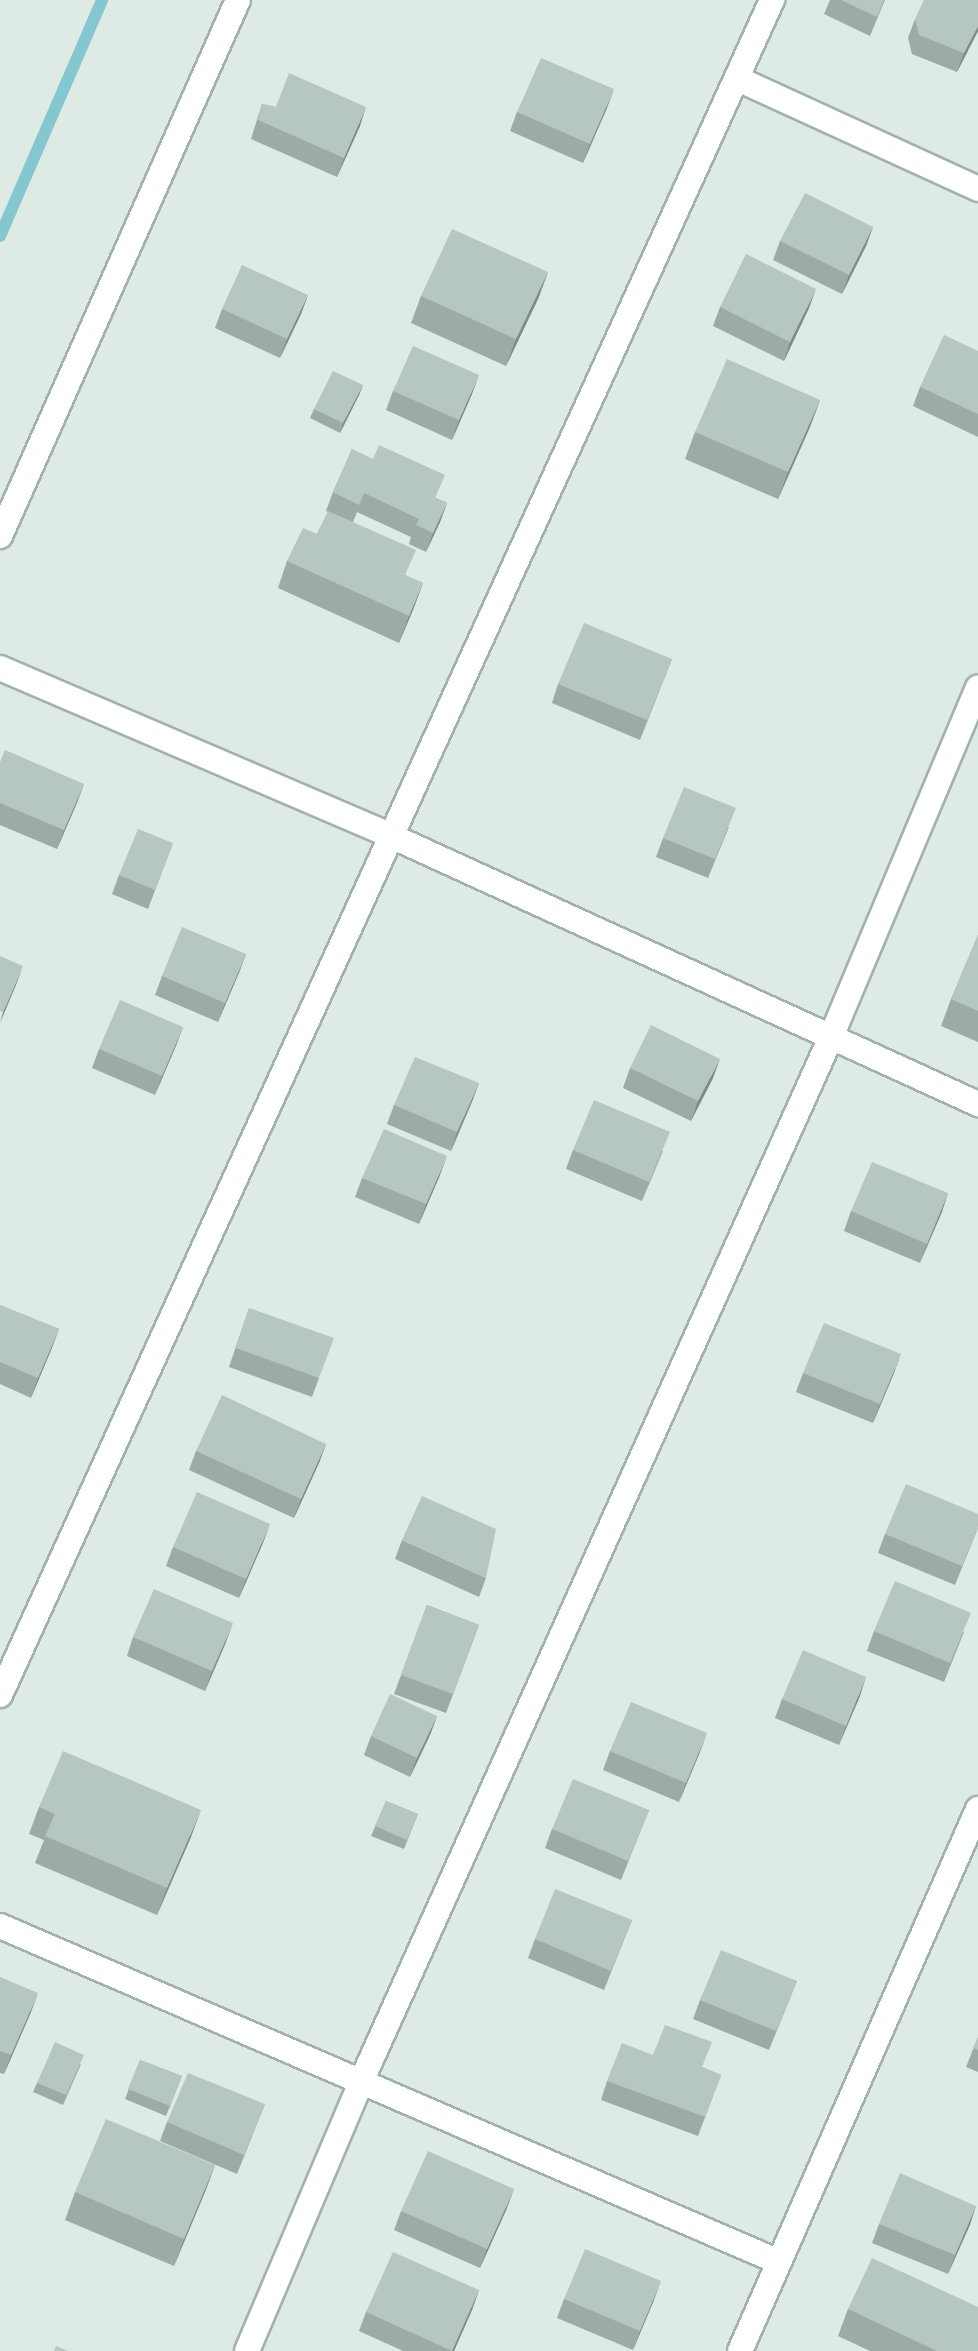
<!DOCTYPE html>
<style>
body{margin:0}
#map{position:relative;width:978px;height:2351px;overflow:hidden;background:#deeae4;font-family:Figtree,sans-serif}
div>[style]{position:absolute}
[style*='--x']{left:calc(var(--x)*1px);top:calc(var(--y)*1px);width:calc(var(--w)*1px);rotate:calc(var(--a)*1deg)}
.stream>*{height:12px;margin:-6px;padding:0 6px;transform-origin:6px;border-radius:6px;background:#85c7cf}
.roads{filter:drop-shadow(2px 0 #a1b1ab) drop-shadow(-2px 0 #a1b1ab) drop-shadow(0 2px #a1b1ab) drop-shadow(0 -2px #a1b1ab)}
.street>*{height:24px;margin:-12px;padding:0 12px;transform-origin:12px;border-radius:12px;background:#fff}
.wall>*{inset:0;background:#9daba4}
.shaded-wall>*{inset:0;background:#7f8b86}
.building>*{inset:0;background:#b6c7bf}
span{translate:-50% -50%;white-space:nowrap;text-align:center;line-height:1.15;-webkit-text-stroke:8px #eef6f2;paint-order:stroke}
</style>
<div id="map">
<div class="stream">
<div style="--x:0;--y:236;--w:257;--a:-66.6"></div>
</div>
<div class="roads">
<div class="street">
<div style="--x:738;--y:79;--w:264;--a:24.6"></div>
<div style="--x:0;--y:536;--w:586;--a:-66.06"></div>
<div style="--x:0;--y:668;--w:423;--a:23.2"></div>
<div style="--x:389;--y:835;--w:648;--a:24.55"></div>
<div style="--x:0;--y:1695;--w:1863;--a:-65.51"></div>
<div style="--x:0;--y:1926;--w:848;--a:23.33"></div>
<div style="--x:247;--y:2351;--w:292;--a:-67"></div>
<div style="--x:361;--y:2082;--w:1146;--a:-65.78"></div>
<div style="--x:831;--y:1037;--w:379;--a:-67.2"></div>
<div style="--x:740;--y:2351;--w:592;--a:-66.29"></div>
</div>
</div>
<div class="wall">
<div style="clip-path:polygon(830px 0,885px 0,870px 36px,824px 14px)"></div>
<div style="clip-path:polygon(915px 19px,978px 31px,957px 72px,912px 54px,908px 38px)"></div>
<div style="clip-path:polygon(262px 104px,360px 126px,337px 177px,251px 139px)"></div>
<div style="clip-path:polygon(607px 108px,583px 163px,510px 131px,517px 112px)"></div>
<div style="clip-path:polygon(873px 227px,866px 246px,842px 294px,773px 260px,780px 241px)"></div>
<div style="clip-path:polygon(548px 272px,538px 299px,506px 366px,411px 323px,421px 296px)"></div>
<div style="clip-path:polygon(308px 295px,301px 314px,280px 358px,215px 328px,222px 309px)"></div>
<div style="clip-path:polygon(720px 307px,809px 308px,784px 361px,713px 326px)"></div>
<div style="clip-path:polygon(978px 351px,978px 437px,913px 406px,920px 387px)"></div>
<div style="clip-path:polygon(363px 385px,359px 395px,340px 433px,310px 418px,314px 409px)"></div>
<div style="clip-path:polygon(393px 391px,472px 394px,452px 440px,386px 410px)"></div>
<div style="clip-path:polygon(820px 400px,810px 427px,778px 499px,685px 459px,695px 432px)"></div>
<div style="clip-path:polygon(352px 449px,436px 498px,447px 503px,440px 522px,426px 552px,409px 544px,411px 537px,357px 512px,353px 522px,407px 576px,423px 583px,413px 610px,399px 643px,278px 588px,287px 561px,317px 534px,328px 512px,326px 511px,333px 492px)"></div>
<div style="clip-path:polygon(672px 659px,640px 740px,552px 703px,558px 684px)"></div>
<div style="clip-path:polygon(0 762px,84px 784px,57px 849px,0 825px)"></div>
<div style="clip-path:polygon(729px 827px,708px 878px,656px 857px,663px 838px)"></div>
<div style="clip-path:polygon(173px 843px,148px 909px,112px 894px,119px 875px)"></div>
<div style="clip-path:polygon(978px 935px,978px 1042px,941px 1026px,951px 999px)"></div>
<div style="clip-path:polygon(246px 954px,218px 1022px,155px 995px,162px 976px)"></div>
<div style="clip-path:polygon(183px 1027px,155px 1095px,92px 1068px,99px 1049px)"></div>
<div style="clip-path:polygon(630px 1068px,713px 1078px,691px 1121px,623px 1088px)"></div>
<div style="clip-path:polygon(479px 1083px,451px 1151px,387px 1124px,394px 1105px)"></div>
<div style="clip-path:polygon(573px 1150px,663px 1151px,642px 1201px,566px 1169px)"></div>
<div style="clip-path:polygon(440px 1175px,419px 1224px,355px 1197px,362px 1178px)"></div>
<div style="clip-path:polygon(948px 1193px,920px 1263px,844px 1231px,851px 1211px)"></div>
<div style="clip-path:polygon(0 1305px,59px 1329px,31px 1398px,0 1384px)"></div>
<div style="clip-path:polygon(249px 1308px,319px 1378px,312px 1397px,229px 1367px)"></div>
<div style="clip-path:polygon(803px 1373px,894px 1373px,873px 1423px,796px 1392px)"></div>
<div style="clip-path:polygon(326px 1444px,319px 1463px,294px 1518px,189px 1470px,196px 1451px)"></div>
<div style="clip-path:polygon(978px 1528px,955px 1585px,878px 1553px,885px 1534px)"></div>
<div style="clip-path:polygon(402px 1540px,486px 1578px,479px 1597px,395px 1559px)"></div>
<div style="clip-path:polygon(263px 1543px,239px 1598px,166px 1566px,173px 1547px)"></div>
<div style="clip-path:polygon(427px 1605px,479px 1625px,446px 1713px,394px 1694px)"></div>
<div style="clip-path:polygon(874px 1631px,964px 1632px,944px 1682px,867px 1651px)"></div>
<div style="clip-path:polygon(133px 1637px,226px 1642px,205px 1691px,127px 1656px)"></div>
<div style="clip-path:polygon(860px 1696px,839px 1745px,775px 1718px,782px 1699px)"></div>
<div style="clip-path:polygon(437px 1716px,430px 1735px,410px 1777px,364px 1755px,371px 1736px)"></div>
<div style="clip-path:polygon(610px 1751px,700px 1752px,679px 1802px,603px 1770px)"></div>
<div style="clip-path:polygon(386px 1801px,418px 1814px,404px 1849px,371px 1836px)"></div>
<div style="clip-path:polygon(39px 1807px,191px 1837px,157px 1915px,35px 1863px,44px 1840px,29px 1834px)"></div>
<div style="clip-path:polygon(649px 1810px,621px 1880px,545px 1848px,552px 1829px)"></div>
<div style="clip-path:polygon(632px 1920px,604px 1990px,528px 1958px,535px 1939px)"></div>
<div style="clip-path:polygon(0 1977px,31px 2012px,4px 2074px,0 2073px)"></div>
<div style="clip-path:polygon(797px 1981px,769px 2050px,693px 2019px,700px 2000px)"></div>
<div style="clip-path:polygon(978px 2037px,978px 2072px,966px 2067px)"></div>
<div style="clip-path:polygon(653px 2055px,702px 2067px,721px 2075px,698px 2136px,601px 2100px,607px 2081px)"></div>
<div style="clip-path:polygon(140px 2060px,182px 2076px,166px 2116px,125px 2099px)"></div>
<div style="clip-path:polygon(81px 2064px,63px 2105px,33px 2092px,37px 2083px)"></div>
<div style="clip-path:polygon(265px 2104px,237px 2174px,160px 2141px,167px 2122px)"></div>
<div style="clip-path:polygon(215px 2165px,205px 2192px,174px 2266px,65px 2220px,75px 2192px)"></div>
<div style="clip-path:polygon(976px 2206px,948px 2274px,872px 2243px,879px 2224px)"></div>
<div style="clip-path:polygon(507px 2208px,480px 2268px,394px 2230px,401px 2211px)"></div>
<div style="clip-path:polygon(479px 2290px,472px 2310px,454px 2351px,403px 2351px,359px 2331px,366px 2312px)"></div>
<div style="clip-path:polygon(564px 2299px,654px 2300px,633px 2350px,557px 2318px)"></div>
<div style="clip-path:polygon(848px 2309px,978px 2351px,870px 2351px,838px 2336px)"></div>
</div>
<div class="shaded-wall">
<div style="clip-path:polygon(978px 26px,978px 31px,957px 72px,964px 53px)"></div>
<div style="clip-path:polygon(614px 89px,607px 108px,583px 163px,590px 144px)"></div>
<div style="clip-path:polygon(366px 107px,360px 126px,337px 177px,344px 158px)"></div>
<div style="clip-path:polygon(873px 227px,866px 246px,842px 294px,849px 275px)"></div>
<div style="clip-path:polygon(548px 272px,538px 299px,506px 366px,516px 339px)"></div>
<div style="clip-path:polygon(816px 289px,809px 308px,784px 361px,790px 342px)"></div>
<div style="clip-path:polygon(308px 295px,301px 314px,280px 358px,287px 339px)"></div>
<div style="clip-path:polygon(479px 375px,472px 394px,452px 440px,459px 420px)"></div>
<div style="clip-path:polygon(363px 385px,359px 395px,340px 433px,343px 423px)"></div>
<div style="clip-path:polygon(820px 400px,810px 427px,778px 499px,788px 472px)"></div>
<div style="clip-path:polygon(447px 503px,440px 522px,426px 552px,433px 533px)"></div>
<div style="clip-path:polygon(423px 583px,413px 610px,399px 643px,409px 616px)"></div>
<div style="clip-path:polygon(84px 784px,77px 803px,57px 849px,64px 830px)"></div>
<div style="clip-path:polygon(246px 954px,239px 973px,218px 1022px,225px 1003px)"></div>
<div style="clip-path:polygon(23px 966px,16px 985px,0 1023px,3px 1012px)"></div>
<div style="clip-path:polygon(183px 1027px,176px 1046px,155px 1095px,162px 1076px)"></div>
<div style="clip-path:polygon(720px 1059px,713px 1078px,691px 1121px,698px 1101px)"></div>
<div style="clip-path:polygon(479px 1083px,472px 1102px,451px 1151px,457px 1132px)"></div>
<div style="clip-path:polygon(447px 1156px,440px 1175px,419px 1224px,426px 1204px)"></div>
<div style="clip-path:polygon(948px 1193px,942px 1212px,920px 1263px,927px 1244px)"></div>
<div style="clip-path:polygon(59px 1329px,52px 1348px,31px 1398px,38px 1378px)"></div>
<div style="clip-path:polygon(901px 1354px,894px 1373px,873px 1423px,880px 1404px)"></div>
<div style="clip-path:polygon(326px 1444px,319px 1463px,294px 1518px,301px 1499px)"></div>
<div style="clip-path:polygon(270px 1524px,263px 1543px,239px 1598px,246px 1579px)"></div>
<div style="clip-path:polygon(233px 1623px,226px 1642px,205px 1691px,212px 1671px)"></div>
<div style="clip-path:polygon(866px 1677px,860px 1696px,839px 1745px,846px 1726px)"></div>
<div style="clip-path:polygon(437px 1716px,430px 1735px,410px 1777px,417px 1758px)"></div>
<div style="clip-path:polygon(707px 1733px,700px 1752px,679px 1802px,686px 1783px)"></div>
<div style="clip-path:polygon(201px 1810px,191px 1837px,157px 1915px,167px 1888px)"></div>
<div style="clip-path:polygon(38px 1993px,31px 2012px,4px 2074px,11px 2055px)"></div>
<div style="clip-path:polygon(215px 2165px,205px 2192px,174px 2266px,184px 2239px)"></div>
<div style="clip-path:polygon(514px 2189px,507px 2208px,480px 2268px,487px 2249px)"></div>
<div style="clip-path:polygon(976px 2206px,970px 2225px,948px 2274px,955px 2255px)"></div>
<div style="clip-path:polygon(661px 2281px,654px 2300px,633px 2350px,640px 2331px)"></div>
<div style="clip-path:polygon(479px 2290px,472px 2310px,454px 2351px,452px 2351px)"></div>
</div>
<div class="building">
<div style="clip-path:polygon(841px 0,884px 0,877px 17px)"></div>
<div style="clip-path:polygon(924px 0,978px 0,978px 26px,964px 53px,919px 35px,915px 19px)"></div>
<div style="clip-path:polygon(541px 58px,614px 89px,590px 144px,517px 112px)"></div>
<div style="clip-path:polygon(289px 73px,366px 107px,344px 158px,258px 120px,262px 104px,276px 107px)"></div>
<div style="clip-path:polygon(805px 193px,873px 227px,849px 275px,780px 241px)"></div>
<div style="clip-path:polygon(452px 229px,548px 272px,516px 339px,421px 296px)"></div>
<div style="clip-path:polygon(746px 254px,816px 289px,790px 342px,720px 307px)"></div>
<div style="clip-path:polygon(242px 265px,308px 295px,287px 339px,222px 309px)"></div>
<div style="clip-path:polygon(944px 335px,978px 351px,978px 414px,920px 387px)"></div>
<div style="clip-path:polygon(413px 346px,479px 375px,459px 420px,393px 391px)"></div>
<div style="clip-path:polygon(727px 359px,820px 400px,788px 472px,695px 432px)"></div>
<div style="clip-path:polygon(333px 371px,363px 385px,343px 423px,314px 409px)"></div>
<div style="clip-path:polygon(379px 445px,445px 475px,435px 498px,447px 503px,433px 533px,416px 525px,419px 519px,364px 493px,359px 505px,333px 492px,352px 449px,373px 459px)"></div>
<div style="clip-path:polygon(328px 511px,416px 550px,405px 575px,423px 583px,409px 616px,287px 561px,303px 528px,317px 534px)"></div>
<div style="clip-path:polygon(584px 623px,672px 659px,647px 720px,558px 684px)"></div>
<div style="clip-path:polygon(5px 750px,84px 784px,64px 830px,0 803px,0 762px)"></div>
<div style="clip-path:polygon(684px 787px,736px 808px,715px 859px,663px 838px)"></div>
<div style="clip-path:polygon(138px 829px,173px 843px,155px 890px,119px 875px)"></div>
<div style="clip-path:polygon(182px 927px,246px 954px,225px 1003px,162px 976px)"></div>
<div style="clip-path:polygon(978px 935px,978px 1011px,951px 999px)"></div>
<div style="clip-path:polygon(0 956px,23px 966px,3px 1012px,0 1011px)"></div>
<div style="clip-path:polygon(120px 1000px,183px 1027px,162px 1076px,99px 1049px)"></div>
<div style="clip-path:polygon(651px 1025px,720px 1059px,698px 1101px,630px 1068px)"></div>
<div style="clip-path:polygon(415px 1057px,479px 1083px,457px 1132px,394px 1105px)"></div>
<div style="clip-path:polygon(594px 1100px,670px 1132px,649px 1182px,573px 1150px)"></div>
<div style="clip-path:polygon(384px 1129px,447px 1156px,426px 1204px,362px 1178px)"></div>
<div style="clip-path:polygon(872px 1162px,948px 1193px,927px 1244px,851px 1211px)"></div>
<div style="clip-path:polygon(0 1305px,59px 1329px,38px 1378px,0 1362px)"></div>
<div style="clip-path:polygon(249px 1308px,334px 1338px,319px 1378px,236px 1348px)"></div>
<div style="clip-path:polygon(824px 1323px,901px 1354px,880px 1404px,803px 1373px)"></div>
<div style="clip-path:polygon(222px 1395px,326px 1444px,301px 1499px,196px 1451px)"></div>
<div style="clip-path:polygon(906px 1484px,978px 1514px,978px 1527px,962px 1566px,885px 1534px)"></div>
<div style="clip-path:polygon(197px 1492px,270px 1524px,246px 1579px,173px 1547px)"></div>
<div style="clip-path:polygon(422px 1496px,496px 1529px,486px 1578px,402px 1540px)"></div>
<div style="clip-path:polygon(895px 1581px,971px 1613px,950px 1663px,874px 1631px)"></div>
<div style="clip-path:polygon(154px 1589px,233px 1623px,212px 1671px,133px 1637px)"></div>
<div style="clip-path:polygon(427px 1605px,479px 1625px,453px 1694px,401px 1675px)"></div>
<div style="clip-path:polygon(803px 1650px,866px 1677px,846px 1726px,782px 1699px)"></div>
<div style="clip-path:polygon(390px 1694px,437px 1716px,417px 1758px,371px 1736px)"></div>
<div style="clip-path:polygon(631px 1702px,707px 1733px,686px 1783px,610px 1751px)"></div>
<div style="clip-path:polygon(63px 1751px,201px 1810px,167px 1888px,45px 1836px,55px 1814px,39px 1807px)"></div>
<div style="clip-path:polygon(573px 1779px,649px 1810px,628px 1861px,552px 1829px)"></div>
<div style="clip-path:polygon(386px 1801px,418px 1814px,407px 1840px,375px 1826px)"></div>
<div style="clip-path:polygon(555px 1889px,632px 1920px,611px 1971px,535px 1939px)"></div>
<div style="clip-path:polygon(721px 1950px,797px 1981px,776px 2031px,700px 2000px)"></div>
<div style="clip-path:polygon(0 1977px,38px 1993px,11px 2055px,0 2051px)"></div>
<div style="clip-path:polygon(665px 2025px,712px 2042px,702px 2067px,721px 2075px,705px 2117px,607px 2081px,622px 2043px,653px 2055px)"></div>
<div style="clip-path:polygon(978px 2037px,978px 2050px,973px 2048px)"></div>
<div style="clip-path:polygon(55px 2042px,84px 2055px,66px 2095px,37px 2083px)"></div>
<div style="clip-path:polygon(140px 2060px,182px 2076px,170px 2106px,128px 2089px)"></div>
<div style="clip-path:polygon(188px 2073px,265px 2104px,244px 2155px,167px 2122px)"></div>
<div style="clip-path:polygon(106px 2119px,215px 2165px,184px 2239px,75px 2192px)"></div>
<div style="clip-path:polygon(428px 2151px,514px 2189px,487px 2249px,401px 2211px)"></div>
<div style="clip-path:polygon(900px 2173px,976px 2206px,955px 2255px,879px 2224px)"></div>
<div style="clip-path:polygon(585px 2249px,661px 2281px,640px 2331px,564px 2299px)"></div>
<div style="clip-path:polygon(393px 2252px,479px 2290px,452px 2351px,366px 2312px)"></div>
<div style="clip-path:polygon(872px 2258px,978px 2307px,978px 2351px,937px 2351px,848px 2309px)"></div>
<div style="clip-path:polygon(56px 2346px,68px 2351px,54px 2351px)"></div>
</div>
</div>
